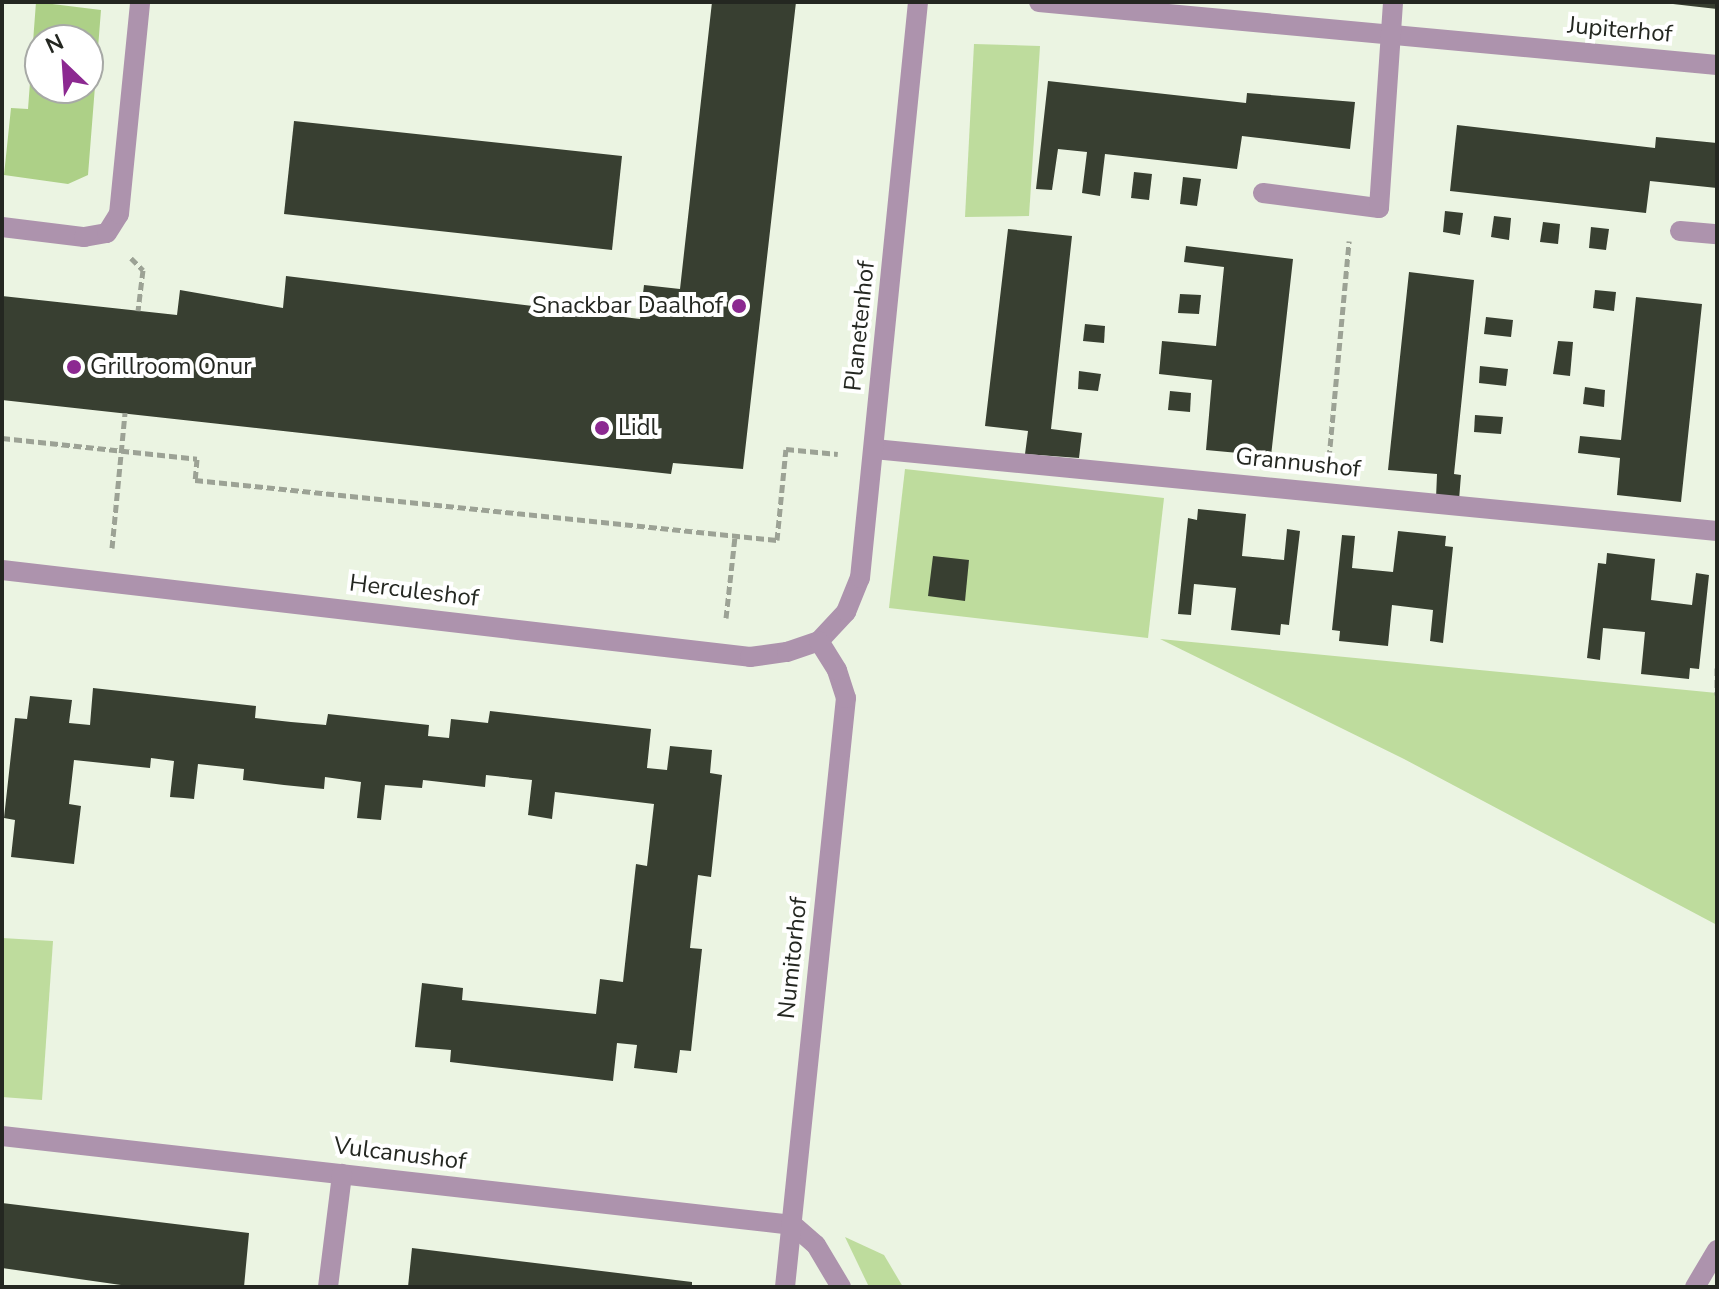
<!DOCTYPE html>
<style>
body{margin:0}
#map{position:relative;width:1719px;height:1289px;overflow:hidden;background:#ebf4e2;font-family:"Nunito Sans",sans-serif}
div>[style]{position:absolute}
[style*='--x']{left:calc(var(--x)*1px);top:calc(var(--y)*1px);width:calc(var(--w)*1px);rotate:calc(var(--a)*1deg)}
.green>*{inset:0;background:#bedc9d}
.forest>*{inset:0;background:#add087}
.building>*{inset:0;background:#383f31}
.path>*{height:5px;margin-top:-2.5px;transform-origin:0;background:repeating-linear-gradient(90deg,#9ca295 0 8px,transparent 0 12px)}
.minor>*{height:20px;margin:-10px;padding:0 10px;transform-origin:10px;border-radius:10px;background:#ad93ad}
.dots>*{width:22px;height:22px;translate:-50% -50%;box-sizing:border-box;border:4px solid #fff;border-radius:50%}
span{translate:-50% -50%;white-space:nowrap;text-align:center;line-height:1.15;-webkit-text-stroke:8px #fff;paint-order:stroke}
.street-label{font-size:24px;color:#242721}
.poi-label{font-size:24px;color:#242721}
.right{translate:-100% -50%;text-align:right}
.left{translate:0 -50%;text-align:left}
.frame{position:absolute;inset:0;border:4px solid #242721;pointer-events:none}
.north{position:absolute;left:24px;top:24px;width:80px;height:80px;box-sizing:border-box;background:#fff;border:2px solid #a7a9a6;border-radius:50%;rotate:335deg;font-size:22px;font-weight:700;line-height:32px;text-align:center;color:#242721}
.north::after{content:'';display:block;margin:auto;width:28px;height:36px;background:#8c2991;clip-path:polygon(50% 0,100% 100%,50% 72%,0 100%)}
</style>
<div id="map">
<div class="green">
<div style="clip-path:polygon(974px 44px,1040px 46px,1029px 216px,965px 217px)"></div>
<div style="clip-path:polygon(905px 469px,1164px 498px,1148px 638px,889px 608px)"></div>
<div style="clip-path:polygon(1160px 639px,1717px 693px,1717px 925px,1404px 759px)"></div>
<div style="clip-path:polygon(2px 938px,53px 941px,42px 1100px,2px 1097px)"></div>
<div style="clip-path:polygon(845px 1237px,884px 1255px,903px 1287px,869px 1287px)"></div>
</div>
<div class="forest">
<div style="clip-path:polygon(evenodd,36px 2px,101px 10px,88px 175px,68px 184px,4px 175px,11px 108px,28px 109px,36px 2px,40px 40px,88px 40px,88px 88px,40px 88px,40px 40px)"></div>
</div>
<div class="building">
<div style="clip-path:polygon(712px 2px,796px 2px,743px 469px,673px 463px,671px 474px,2px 400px,2px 296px,177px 315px,180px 290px,283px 308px,286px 276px,640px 319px,644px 285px,680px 289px)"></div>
<div style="clip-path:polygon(1673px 2px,1717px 2px,1717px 9px,1673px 4px)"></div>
<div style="clip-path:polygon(1048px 81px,1246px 103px,1247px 93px,1355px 102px,1350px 149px,1242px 136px,1237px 169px,1105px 154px,1100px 196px,1082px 193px,1087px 152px,1058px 149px,1052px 190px,1036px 189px)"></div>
<div style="clip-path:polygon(294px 121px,622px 156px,612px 250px,284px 214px)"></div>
<div style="clip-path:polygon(1457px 125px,1655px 148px,1656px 137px,1717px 143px,1717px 188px,1650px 181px,1646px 213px,1450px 191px)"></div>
<div style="clip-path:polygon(1134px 172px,1152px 174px,1149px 200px,1131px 198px)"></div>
<div style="clip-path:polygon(1183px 177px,1201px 179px,1197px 206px,1180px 204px)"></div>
<div style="clip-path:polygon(1445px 211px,1463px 213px,1460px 235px,1443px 232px)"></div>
<div style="clip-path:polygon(1494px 216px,1511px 218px,1509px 240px,1491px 237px)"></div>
<div style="clip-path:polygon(1543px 222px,1560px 224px,1558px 244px,1540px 242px)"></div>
<div style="clip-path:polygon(1591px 227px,1609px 229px,1606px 250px,1589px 248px)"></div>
<div style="clip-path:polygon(1008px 229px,1072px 236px,1051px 429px,1082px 433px,1079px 458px,1025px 454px,1028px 431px,985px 426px)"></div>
<div style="clip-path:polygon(1186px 246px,1293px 259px,1271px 456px,1206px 450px,1212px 380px,1159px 374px,1162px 341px,1216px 346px,1224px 267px,1184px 262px)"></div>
<div style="clip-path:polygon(1409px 272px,1474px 280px,1454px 474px,1461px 475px,1459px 500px,1436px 498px,1437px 474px,1388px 470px)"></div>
<div style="clip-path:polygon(1595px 290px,1616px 292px,1614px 311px,1593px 308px)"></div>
<div style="clip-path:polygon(1180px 294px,1201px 295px,1199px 314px,1178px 313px)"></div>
<div style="clip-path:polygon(1636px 297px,1702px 304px,1681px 502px,1617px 495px,1620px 458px,1578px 453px,1580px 436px,1621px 440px)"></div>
<div style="clip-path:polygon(1486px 317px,1513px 320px,1511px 337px,1484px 334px)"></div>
<div style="clip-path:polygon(1085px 324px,1105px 326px,1104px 343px,1083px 341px)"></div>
<div style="clip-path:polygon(1558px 341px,1573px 342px,1570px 376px,1553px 374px)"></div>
<div style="clip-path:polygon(1480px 366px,1508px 369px,1506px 386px,1479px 383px)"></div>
<div style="clip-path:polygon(1079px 371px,1101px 374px,1098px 391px,1078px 389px)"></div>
<div style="clip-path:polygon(1585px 387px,1605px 390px,1604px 407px,1583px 404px)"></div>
<div style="clip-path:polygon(1170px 391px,1191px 393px,1190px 412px,1168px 410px)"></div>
<div style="clip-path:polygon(1475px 415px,1503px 417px,1501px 434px,1474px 432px)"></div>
<div style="clip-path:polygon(1198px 509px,1246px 514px,1242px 556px,1284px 560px,1287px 529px,1300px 531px,1289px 625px,1281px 624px,1280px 635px,1231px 630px,1236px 588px,1194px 584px,1191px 615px,1178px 614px,1188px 518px,1197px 520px)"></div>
<div style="clip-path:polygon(1398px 531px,1446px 536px,1445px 546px,1453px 547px,1443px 643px,1430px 641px,1433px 610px,1392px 605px,1388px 646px,1339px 641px,1340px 631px,1332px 630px,1342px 535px,1355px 536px,1352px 568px,1393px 572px)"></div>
<div style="clip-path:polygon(1607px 553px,1655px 559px,1651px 600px,1692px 605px,1696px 573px,1709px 575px,1699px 669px,1690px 668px,1689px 679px,1641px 674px,1645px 632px,1603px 628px,1600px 660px,1587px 658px,1598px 563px,1606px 564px)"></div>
<div style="clip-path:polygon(933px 556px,969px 560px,965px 601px,928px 596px)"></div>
<div style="clip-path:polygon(93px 688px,256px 706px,255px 718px,291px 722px,326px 725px,328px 714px,429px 725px,428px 736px,449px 738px,451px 719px,488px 723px,490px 711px,651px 729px,647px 768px,667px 770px,670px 746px,712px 750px,710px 773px,722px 775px,711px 877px,698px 875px,690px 948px,702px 949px,691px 1051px,680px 1050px,677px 1073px,634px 1068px,637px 1045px,617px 1043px,613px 1081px,450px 1062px,451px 1050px,415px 1047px,422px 983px,463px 988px,462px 1000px,596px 1014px,600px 979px,623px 982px,636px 864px,647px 866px,654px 804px,555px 792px,552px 819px,528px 815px,532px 780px,486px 775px,485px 787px,423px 780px,422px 788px,385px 785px,381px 820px,357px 818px,361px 782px,325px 777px,324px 789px,284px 785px,243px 780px,244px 769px,198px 764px,194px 799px,184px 798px,170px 797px,174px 761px,151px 758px,150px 768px,74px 760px,69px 804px,81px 806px,74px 864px,11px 857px,15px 820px,4px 818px,15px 718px,27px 719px,30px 696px,72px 700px,69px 723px,90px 725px)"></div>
<div style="clip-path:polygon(2px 1203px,249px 1233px,244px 1287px,135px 1287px,2px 1268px)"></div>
<div style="clip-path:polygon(412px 1248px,692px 1282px,692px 1287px,408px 1287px)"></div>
</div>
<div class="path">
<div style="--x:131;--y:258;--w:17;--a:45"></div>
<div style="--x:143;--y:270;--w:41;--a:97"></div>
<div style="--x:2;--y:438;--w:196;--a:6.1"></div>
<div style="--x:197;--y:459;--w:21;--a:95"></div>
<div style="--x:195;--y:480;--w:585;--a:5.89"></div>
<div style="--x:777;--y:540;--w:91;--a:-84.4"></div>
<div style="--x:786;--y:449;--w:52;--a:5.5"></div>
<div style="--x:1329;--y:458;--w:218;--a:-84.7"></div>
<div style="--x:112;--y:548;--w:136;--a:-84.5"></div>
<div style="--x:726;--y:618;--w:82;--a:-83.7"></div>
<div style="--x:1717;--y:668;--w:27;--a:90"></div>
</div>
<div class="minor">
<div style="--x:1039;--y:2;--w:681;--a:5.31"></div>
<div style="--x:1263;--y:193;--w:117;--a:7.4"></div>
<div style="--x:1379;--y:208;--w:206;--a:-86.1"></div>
<div style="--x:2;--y:227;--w:83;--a:7"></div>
<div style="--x:84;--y:237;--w:23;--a:-10"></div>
<div style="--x:107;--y:233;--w:22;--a:-58"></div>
<div style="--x:119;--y:214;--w:213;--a:-84.3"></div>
<div style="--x:1680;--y:231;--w:37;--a:5"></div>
<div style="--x:874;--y:449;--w:847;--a:5.56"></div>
<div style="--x:2;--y:570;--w:753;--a:6.63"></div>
<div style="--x:750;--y:657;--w:37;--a:-8"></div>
<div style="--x:787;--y:652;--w:34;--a:-19"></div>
<div style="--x:819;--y:641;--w:40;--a:-47"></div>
<div style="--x:846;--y:612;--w:37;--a:-68"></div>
<div style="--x:860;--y:578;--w:579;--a:-84.25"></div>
<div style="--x:2;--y:1136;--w:796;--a:6.42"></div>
<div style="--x:793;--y:1225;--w:30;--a:41"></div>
<div style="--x:816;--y:1245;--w:49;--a:59.2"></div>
<div style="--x:328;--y:1287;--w:114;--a:-82.9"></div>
<div style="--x:785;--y:1287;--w:592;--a:-84.09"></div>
<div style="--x:846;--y:698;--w:29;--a:-108"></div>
<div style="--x:837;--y:670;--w:34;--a:-122"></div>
<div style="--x:1695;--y:1287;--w:43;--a:-59.3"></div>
</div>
<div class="dots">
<div style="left:739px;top:306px;background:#8c2991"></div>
<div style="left:74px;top:367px;background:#8c2991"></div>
<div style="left:602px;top:428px;background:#8c2991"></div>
</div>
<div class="street-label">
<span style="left:1620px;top:30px;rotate:5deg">Jupiterhof</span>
<span style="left:860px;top:326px;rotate:-84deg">Planetenhof</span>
<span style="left:1298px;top:463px;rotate:6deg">Grannushof</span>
<span style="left:414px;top:591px;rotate:7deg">Herculeshof</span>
<span style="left:793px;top:958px;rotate:-84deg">Numitorhof</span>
<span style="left:400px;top:1154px;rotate:7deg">Vulcanushof</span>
</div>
<div class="poi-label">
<span class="right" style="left:723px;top:306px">Snackbar Daalhof</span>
<span class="left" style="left:90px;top:367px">Grillroom Onur</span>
<span class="left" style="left:618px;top:428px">Lidl</span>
</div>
<div class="frame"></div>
<div class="north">N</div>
</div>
